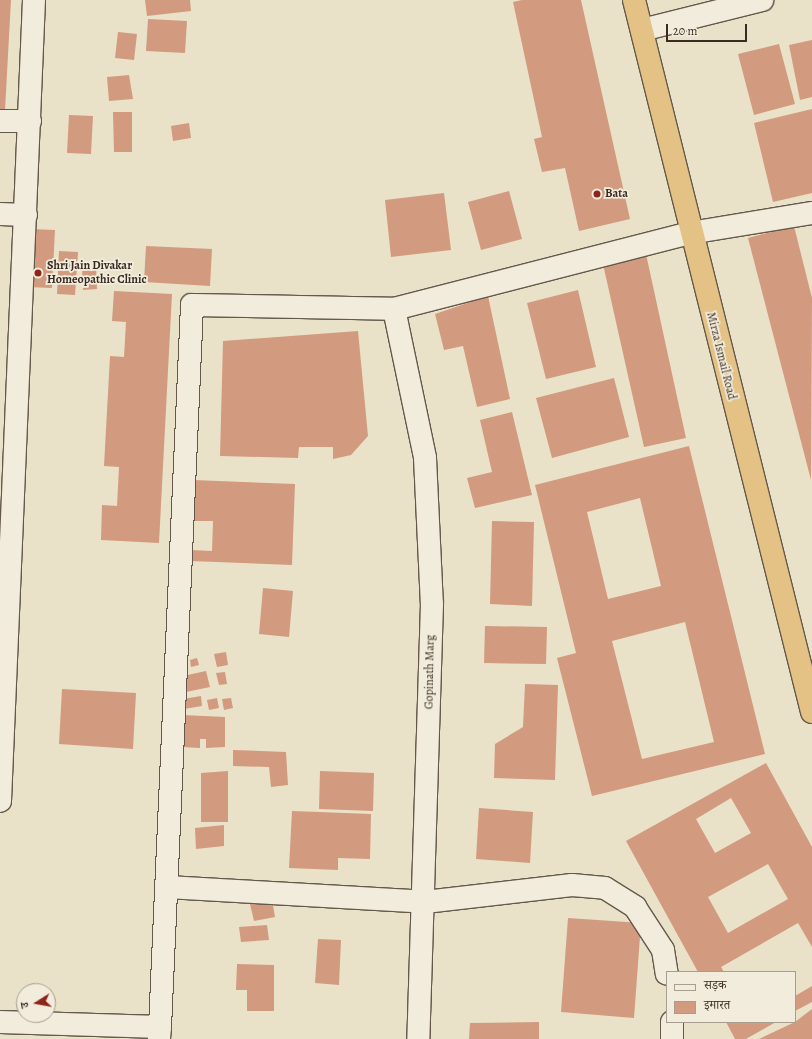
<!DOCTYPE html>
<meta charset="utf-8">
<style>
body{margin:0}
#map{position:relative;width:812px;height:1039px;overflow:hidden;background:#e9e2c8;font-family:Alegreya,"Noto Serif Devanagari",serif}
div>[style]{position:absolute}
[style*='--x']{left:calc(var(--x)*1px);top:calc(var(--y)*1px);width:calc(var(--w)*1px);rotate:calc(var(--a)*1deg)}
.building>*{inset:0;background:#d29a7f}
.roads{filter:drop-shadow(1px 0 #65584c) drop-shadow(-1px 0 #65584c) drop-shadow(0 1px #65584c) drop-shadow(0 -1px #65584c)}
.street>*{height:22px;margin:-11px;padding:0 11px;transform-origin:11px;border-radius:11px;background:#f1ecdb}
.secondary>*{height:22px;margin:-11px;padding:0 11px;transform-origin:11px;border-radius:11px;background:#f1ecdb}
.highway>*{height:22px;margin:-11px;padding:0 11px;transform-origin:11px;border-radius:11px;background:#e4c184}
.dots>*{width:11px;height:11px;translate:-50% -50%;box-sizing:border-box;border:2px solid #f1ecdb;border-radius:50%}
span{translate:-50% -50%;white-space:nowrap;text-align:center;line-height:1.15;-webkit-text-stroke:3.5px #f1ecdb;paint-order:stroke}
.poi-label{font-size:12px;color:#392a23;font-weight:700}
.left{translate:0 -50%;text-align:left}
.street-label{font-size:12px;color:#392a23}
.legend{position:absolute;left:666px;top:971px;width:130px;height:52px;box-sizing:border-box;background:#f1ecdb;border:1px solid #a79e91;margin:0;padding:5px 7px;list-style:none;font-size:12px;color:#392a23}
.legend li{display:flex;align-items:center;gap:8px;height:20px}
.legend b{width:20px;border:1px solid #a79e91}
.north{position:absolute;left:16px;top:983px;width:40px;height:40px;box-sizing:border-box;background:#f1ecdb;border:1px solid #a79e91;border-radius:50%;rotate:259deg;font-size:11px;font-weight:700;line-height:16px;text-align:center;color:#392a23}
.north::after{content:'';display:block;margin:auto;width:14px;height:18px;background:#8f2418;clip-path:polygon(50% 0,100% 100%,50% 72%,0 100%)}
.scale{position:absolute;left:666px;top:24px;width:81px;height:18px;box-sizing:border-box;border:2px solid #392a23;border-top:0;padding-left:5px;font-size:12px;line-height:14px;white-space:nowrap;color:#392a23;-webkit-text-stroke:3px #f1ecdb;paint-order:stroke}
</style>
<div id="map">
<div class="building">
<div style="clip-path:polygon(0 0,11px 0,5px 110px,0 110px)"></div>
<div style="clip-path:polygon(145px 0,190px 0,191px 11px,147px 16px)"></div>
<div style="clip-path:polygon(522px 0,581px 0,630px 219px,579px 231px,565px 168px,542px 172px,534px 139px,542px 137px,513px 2px)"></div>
<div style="clip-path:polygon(148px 19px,187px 21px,185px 53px,146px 51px)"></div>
<div style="clip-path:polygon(118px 32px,137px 34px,134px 60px,115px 58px)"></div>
<div style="clip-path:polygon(812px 40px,812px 97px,800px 100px,789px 45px)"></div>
<div style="clip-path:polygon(779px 44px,795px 104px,754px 115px,738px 54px)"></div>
<div style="clip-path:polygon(129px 75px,133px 99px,109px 101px,107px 77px)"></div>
<div style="clip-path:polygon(812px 109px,812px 193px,773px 202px,754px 123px)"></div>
<div style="clip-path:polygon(113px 112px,132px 112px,132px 152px,114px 152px)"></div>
<div style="clip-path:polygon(69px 115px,93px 116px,91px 154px,67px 153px)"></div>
<div style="clip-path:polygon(189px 123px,191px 138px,173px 141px,171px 126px)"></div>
<div style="clip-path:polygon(509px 191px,522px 239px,481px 250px,468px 202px)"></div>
<div style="clip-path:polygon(444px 193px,451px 250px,391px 257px,385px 200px)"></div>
<div style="clip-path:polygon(794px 226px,812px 298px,811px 480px,748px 238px)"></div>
<div style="clip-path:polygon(31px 229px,55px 230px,52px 288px,28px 287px)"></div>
<div style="clip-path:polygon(146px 246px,212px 249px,210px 286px,144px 282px)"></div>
<div style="clip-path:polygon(59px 251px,78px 252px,75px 295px,57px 294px)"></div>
<div style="clip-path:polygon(646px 254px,686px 438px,644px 447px,603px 264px)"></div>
<div style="clip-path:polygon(96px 268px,97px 289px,83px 290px,82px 269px)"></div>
<div style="clip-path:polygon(578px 290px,596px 367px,546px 379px,527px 303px)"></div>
<div style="clip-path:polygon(114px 291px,172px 294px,159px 543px,101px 540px,102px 505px,117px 506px,119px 467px,104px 466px,110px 356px,124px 357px,126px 322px,112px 321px)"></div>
<div style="clip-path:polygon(488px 296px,510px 399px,477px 407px,463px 346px,444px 350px,435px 314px)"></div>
<div style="clip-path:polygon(358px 331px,368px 436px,351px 455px,333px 459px,333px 447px,299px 447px,298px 458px,220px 456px,223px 341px)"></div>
<div style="clip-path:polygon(614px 378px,629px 437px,552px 458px,536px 398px)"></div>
<div style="clip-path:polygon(512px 412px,532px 495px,475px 508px,467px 478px,492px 472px,480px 420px)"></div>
<div style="clip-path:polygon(evenodd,689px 446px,765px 754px,592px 796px,557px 658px,576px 653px,535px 485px,689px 446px,640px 498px,661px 586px,608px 599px,587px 512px,640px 498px,689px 446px,685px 622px,714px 742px,642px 759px,612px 641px,685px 622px)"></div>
<div style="clip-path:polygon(193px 480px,295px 484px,292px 565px,190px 561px,190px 550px,212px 551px,213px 521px,191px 521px)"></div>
<div style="clip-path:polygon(492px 521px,534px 522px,532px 606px,490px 604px)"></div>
<div style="clip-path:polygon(263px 588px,293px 591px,289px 637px,259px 634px)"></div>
<div style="clip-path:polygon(485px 626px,547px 627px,546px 664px,484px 663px)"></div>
<div style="clip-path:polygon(226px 652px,228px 665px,217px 667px,214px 654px)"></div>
<div style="clip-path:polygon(197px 658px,199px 665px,191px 667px,190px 660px)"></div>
<div style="clip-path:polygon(206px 671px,210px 687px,186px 692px,183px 676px)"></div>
<div style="clip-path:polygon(225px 672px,227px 684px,219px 685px,216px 673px)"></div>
<div style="clip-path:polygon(525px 684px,558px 685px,555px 780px,494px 778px,495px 744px,523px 727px)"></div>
<div style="clip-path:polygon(62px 689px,136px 693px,133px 749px,59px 744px)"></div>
<div style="clip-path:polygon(201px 696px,202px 706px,184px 709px,183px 699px)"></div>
<div style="clip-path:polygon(217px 698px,219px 708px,209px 710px,207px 700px)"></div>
<div style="clip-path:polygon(231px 698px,233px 708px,224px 710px,222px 699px)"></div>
<div style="clip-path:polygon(182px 715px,225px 717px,225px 747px,206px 748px,206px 739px,200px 739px,200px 748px,182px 747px)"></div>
<div style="clip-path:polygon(233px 750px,286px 752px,288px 785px,271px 787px,269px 767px,233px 766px)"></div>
<div style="clip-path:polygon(evenodd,766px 763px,812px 847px,812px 947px,798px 923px,721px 967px,724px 972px,698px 972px,626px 841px,766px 763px,731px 798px,751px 833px,715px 853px,696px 819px,731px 798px,766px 763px,768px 864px,788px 899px,728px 933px,708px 897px,768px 864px)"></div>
<div style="clip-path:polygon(228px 771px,228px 822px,201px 822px,201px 773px)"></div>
<div style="clip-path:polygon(320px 771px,374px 773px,373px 811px,319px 809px)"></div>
<div style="clip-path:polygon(479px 808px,533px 812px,530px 863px,476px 859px)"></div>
<div style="clip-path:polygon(292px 811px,371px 814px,370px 859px,338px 858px,338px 870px,289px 868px)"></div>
<div style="clip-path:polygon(224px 825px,224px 846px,196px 849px,195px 828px)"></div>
<div style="clip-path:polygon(272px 900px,275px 917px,254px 921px,250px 904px)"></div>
<div style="clip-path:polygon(568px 918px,641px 923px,634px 1018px,561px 1012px)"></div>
<div style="clip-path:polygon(267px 925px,269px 940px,241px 942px,239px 927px)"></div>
<div style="clip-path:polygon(318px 939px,341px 940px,339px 985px,315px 983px)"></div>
<div style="clip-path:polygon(237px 964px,274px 965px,274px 1011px,247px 1011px,247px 990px,236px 990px)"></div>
<div style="clip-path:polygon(812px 986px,812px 1002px,795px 1011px,795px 996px)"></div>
<div style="clip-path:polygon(812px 1009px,812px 1039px,759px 1039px,795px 1022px)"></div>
<div style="clip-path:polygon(539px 1022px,539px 1039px,469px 1039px,470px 1023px)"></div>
<div style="clip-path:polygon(726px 1022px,776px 1022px,746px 1039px,735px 1039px)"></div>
</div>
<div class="roads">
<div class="street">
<div style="--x:642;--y:30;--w:124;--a:-14"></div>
<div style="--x:0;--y:121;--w:30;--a:0"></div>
<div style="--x:0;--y:214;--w:26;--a:2"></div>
<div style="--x:394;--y:309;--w:152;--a:78.2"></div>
<div style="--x:425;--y:458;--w:146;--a:87.3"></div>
<div style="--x:432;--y:604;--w:435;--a:91.8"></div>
<div style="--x:0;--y:801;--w:802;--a:-87.57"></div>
<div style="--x:167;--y:887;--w:258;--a:3.3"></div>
<div style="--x:425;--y:902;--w:148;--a:-6.6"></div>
<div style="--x:572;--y:885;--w:33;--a:5"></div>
<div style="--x:605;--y:888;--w:36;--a:32"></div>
<div style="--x:635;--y:907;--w:51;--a:56.9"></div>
<div style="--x:663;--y:950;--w:24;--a:81"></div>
<div style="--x:160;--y:1027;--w:723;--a:-87.46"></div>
<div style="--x:192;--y:305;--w:202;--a:1.1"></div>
<div style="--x:394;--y:309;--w:306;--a:-14.4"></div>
<div style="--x:690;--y:233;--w:124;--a:-9.3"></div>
<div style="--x:672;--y:1039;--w:17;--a:-90"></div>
</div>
<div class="secondary">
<div style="--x:0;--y:1022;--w:160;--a:1.8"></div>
<div style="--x:160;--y:1027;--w:12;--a:95"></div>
</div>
<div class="highway">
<div style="--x:634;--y:0;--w:734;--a:75.96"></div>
</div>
</div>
<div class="dots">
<div style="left:597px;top:194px;background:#8f2418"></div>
<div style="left:38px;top:273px;background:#8f2418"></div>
</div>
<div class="poi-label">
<span class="left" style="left:605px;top:194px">Bata</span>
<span class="left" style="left:47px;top:273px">Shri Jain Divakar<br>Homeopathic Clinic</span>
</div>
<div class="street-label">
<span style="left:721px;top:356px;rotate:76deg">Mirza Ismail Road</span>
<span style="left:430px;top:672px;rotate:-89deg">Gopinath Marg</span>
</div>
<ul class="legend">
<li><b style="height:5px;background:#f1ecdb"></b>सड़क</li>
<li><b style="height:11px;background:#d29a7f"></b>इमारत</li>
</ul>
<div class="north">उ</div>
<div class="scale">20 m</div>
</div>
